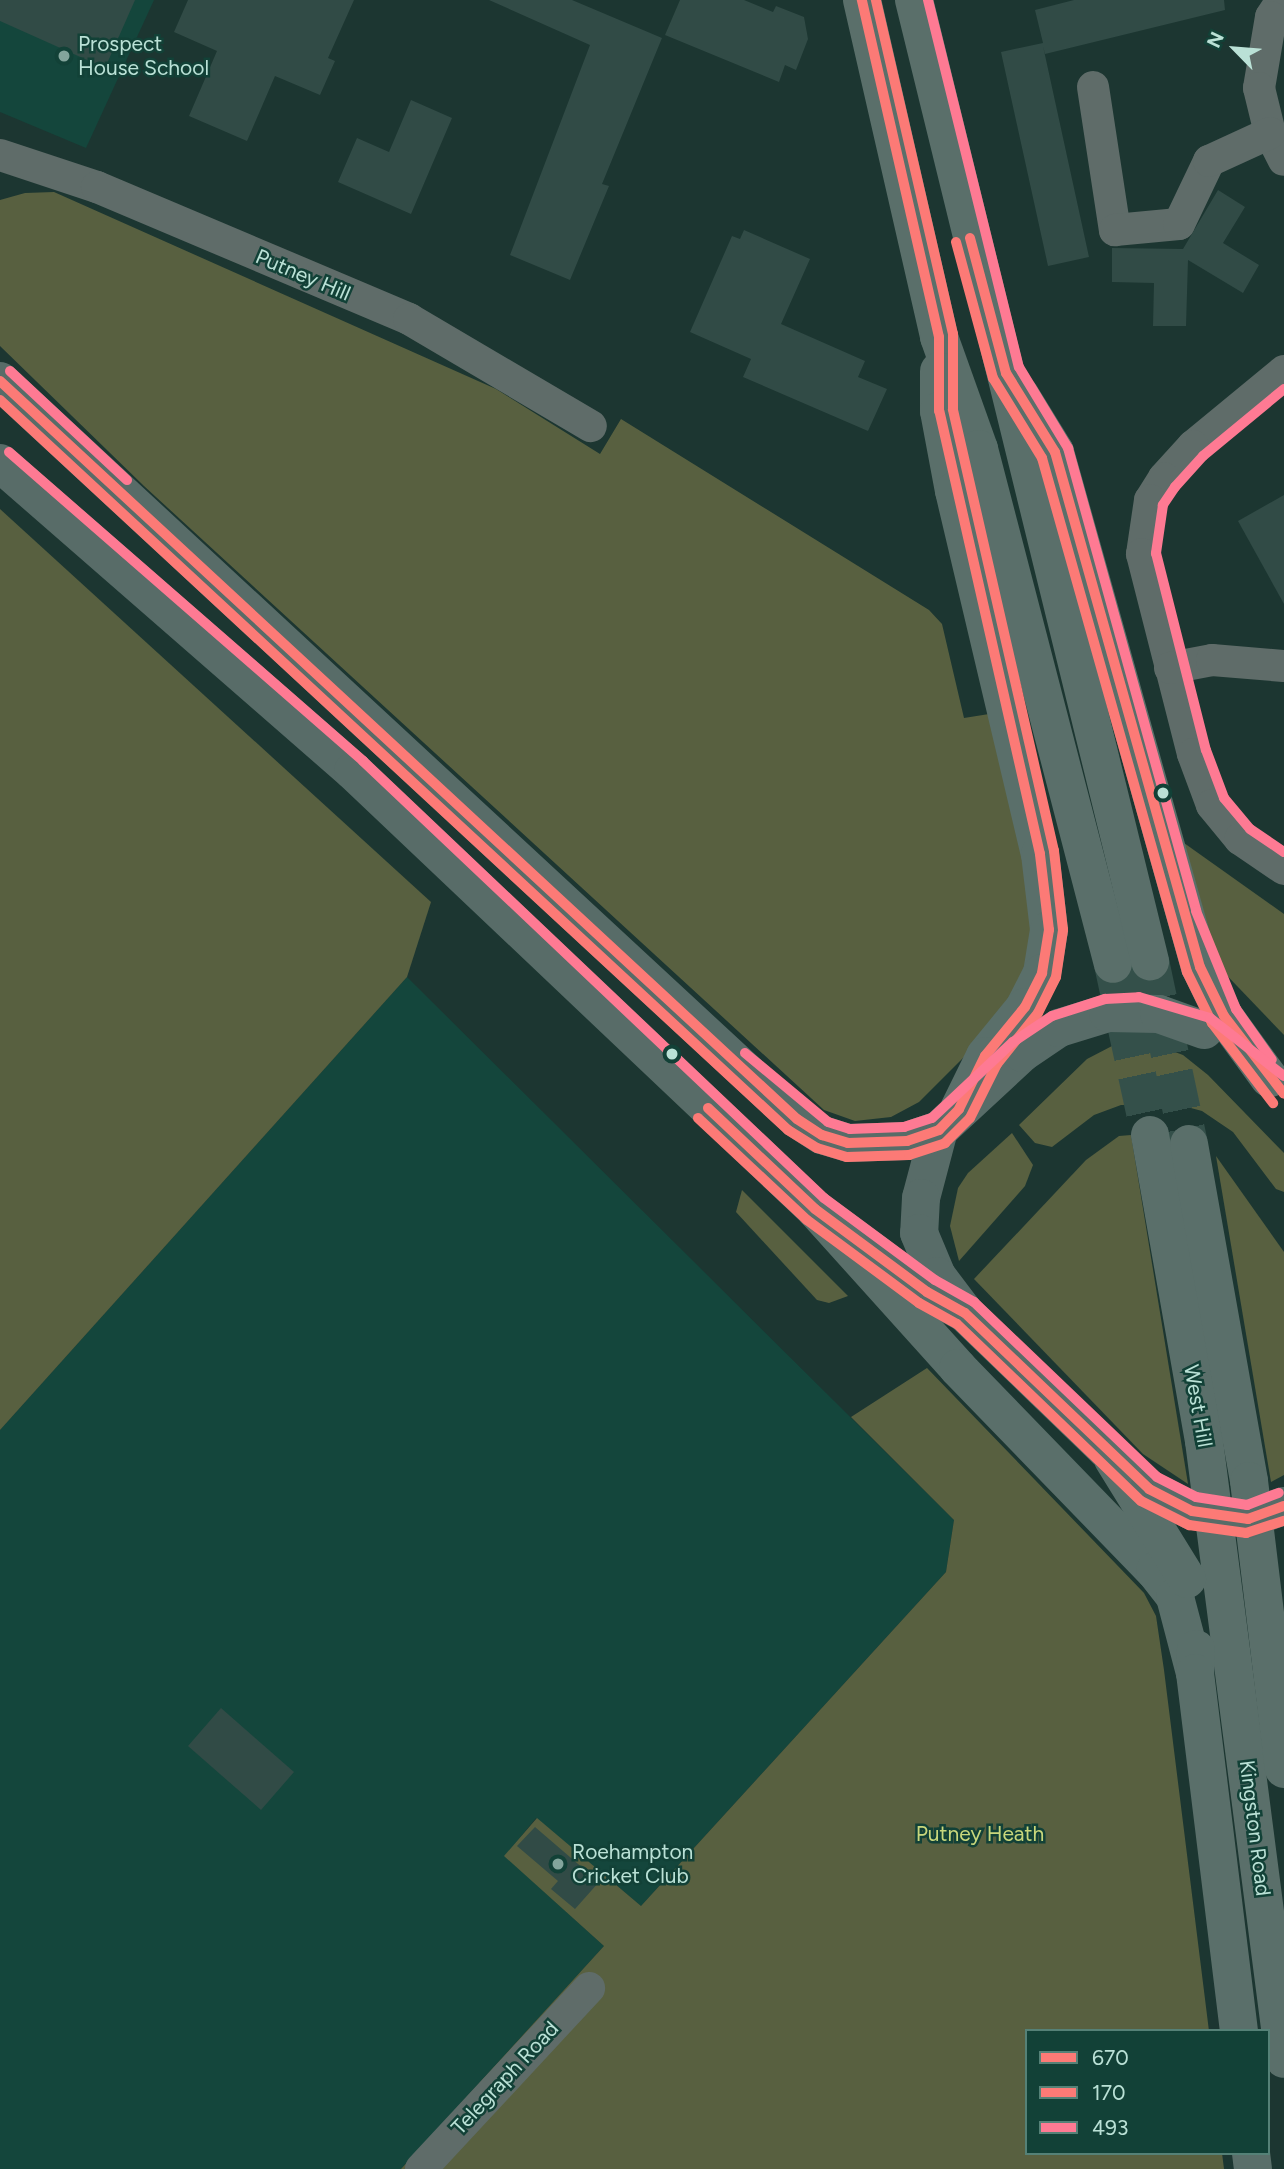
<!DOCTYPE html>
<style>
body{margin:0}
#map{position:relative;width:1284px;height:2169px;overflow:hidden;background:#1c3631;font-family:Figtree,sans-serif}
div>[style]{position:absolute}
[style*='--x']{left:calc(var(--x)*1px);top:calc(var(--y)*1px);width:calc(var(--w)*1px);rotate:calc(var(--a)*1deg)}
.built>*{inset:0;background:#14463c}
.green>*{inset:0;background:#586040}
.building>*{inset:0;background:#314b46}
.trunk-tunnel>*{height:38px;margin-top:-19px;transform-origin:0;background:repeating-linear-gradient(90deg,#34504a 0 38px,transparent 0 57px)}
.minor>*{height:32px;margin:-16px;padding:0 16px;transform-origin:16px;border-radius:16px;background:#5f6c69}
.primary>*{height:38px;margin:-19px;padding:0 19px;transform-origin:19px;border-radius:19px;background:#586c68}
.trunk>*{height:38px;margin:-19px;padding:0 19px;transform-origin:19px;border-radius:19px;background:#5a6f6a}
.primary-bridge>*{height:38px;margin:-19px;padding:0 19px;transform-origin:19px;border-radius:19px;background:#586c68}
.bus-1>*{height:10px;margin:-5px;padding:0 5px;transform-origin:5px;border-radius:5px;background:#fc7a76}
.bus-2>*{height:10px;margin:-5px;padding:0 5px;transform-origin:5px;border-radius:5px;background:#fc7a76}
.bus-3>*{height:10px;margin:-5px;padding:0 5px;transform-origin:5px;border-radius:5px;background:#fe7a93}
.dots>*{width:19px;height:19px;translate:-50% -50%;box-sizing:border-box;border:4px solid #124137;border-radius:50%}
span{translate:-50% -50%;white-space:nowrap;text-align:center;line-height:1.15;-webkit-text-stroke:5px #124137;paint-order:stroke}
.poi-label{font-size:21px;color:#bae1d6}
.left{translate:0 -50%;text-align:left}
.street-label{font-size:21px;color:#bae1d6}
.park-label{font-size:21px;color:#c9d77c}
.legend{position:absolute;left:1025px;top:2029px;width:245px;height:126px;box-sizing:border-box;background:#124137;border:2px solid #558177;margin:0;padding:9px 12px;list-style:none;font-size:21px;color:#bae1d6}
.legend li{display:flex;align-items:center;gap:14px;height:35px}
.legend b{width:35px;border:2px solid #558177}
.north{position:absolute;left:1200px;top:14px;width:70px;height:70px;-webkit-text-stroke:5px #124137;paint-order:stroke;rotate:295deg;font-size:19px;font-weight:700;line-height:28px;text-align:center;color:#bae1d6}
.north::after{content:'';display:block;margin:auto;width:24px;height:32px;background:#bae1d6;clip-path:polygon(50% 0,100% 100%,50% 72%,0 100%)}
</style>
<div id="map">
<div class="built">
<div style="clip-path:polygon(0 0,154px 0,86px 148px,0 112px)"></div>
<div style="clip-path:polygon(407px 977px,954px 1520px,946px 1572px,641px 1906px,536px 1818px,505px 1856px,604px 1946px,401px 2169px,0 2169px,0 1430px)"></div>
</div>
<div class="green">
<div style="clip-path:polygon(54px 192px,496px 389px,600px 454px,621px 419px,929px 610px,942px 624px,964px 718px,989px 714px,1017px 817px,1037px 941px,997px 1024px,919px 1102px,891px 1117px,855px 1121px,824px 1110px,144px 486px,0 346px,0 200px,25px 193px)"></div>
<div style="clip-path:polygon(0 509px,431px 902px,407px 977px,0 1430px)"></div>
<div style="clip-path:polygon(1177px 838px,1284px 914px,1284px 1035px,1215px 963px)"></div>
<div style="clip-path:polygon(1156px 1045px,1183px 1055px,1208px 1075px,1284px 1153px,1284px 1192px,1276px 1189px,1233px 1132px,1202px 1111px,1176px 1104px,1121px 1105px,1094px 1115px,1052px 1147px,1035px 1143px,1019px 1125px,1087px 1059px,1112px 1046px)"></div>
<div style="clip-path:polygon(1012px 1133px,1033px 1165px,1025px 1186px,959px 1261px,950px 1226px,958px 1188px,968px 1173px)"></div>
<div style="clip-path:polygon(1131px 1135px,1188px 1484px,1143px 1454px,974px 1279px,1086px 1160px,1119px 1136px)"></div>
<div style="clip-path:polygon(1216px 1156px,1284px 1252px,1284px 1475px,1271px 1482px)"></div>
<div style="clip-path:polygon(742px 1190px,848px 1296px,829px 1303px,817px 1300px,736px 1212px)"></div>
<div style="clip-path:polygon(927px 1368px,1144px 1593px,1156px 1616px,1164px 1670px,1209px 2031px,1027px 2031px,1027px 2153px,1222px 2153px,1224px 2169px,401px 2169px,604px 1946px,504px 1856px,537px 1818px,641px 1906px,946px 1572px,954px 1520px,851px 1417px)"></div>
</div>
<div class="building">
<div style="clip-path:polygon(0 0,135px 0,105px 68px,0 21px)"></div>
<div style="clip-path:polygon(188px 0,354px 0,328px 58px,335px 61px,320px 95px,275px 76px,247px 141px,189px 116px,217px 51px,174px 32px)"></div>
<div style="clip-path:polygon(489px 0,572px 0,662px 38px,602px 184px,609px 186px,570px 280px,510px 255px,590px 45px)"></div>
<div style="clip-path:polygon(680px 0,744px 0,773px 12px,776px 6px,804px 17px,808px 39px,796px 70px,785px 65px,779px 82px,665px 35px)"></div>
<div style="clip-path:polygon(1074px 0,1224px 0,1225px 10px,1045px 54px,1043px 46px,1089px 257px,1048px 266px,1001px 52px,1043px 43px,1035px 10px)"></div>
<div style="clip-path:polygon(411px 100px,452px 118px,411px 214px,338px 182px,357px 138px,389px 152px)"></div>
<div style="clip-path:polygon(1218px 190px,1245px 207px,1223px 243px,1259px 265px,1243px 293px,1188px 260px,1186px 326px,1153px 326px,1154px 283px,1112px 282px,1112px 248px,1183px 249px)"></div>
<div style="clip-path:polygon(744px 230px,810px 259px,781px 324px,865px 361px,858px 377px,887px 389px,868px 431px,743px 377px,751px 359px,690px 332px,732px 236px,740px 239px)"></div>
<div style="clip-path:polygon(1284px 495px,1284px 604px,1238px 521px)"></div>
<div style="clip-path:polygon(221px 1708px,294px 1772px,261px 1810px,188px 1746px)"></div>
<div style="clip-path:polygon(535px 1827px,599px 1882px,575px 1909px,551px 1889px,558px 1881px,517px 1846px)"></div>
</div>
<div class="trunk-tunnel">
<div style="--x:1150;--y:961;--w:187;--a:78"></div>
<div style="--x:1113;--y:964;--w:175;--a:77.8"></div>
</div>
<div class="minor">
<div style="--x:1282;--y:0;--w:20;--a:123"></div>
<div style="--x:1271;--y:17;--w:72;--a:99.6"></div>
<div style="--x:1259;--y:88;--w:46;--a:76.3"></div>
<div style="--x:1270;--y:133;--w:30;--a:63"></div>
<div style="--x:1093;--y:87;--w:145;--a:81.3"></div>
<div style="--x:1115;--y:230;--w:64;--a:-5.4"></div>
<div style="--x:1179;--y:224;--w:70;--a:-64.5"></div>
<div style="--x:1209;--y:161;--w:67;--a:-24.7"></div>
<div style="--x:0;--y:155;--w:102;--a:18.3"></div>
<div style="--x:97;--y:187;--w:339;--a:22.9"></div>
<div style="--x:409;--y:319;--w:211;--a:30.5"></div>
<div style="--x:1284;--y:371;--w:118;--a:140.5"></div>
<div style="--x:1193;--y:446;--w:43;--a:132.2"></div>
<div style="--x:1164;--y:478;--w:26;--a:122"></div>
<div style="--x:1150;--y:500;--w:55;--a:98.4"></div>
<div style="--x:1142;--y:554;--w:206;--a:75.7"></div>
<div style="--x:1193;--y:754;--w:54;--a:69.6"></div>
<div style="--x:1212;--y:805;--w:44;--a:50.5"></div>
<div style="--x:1240;--y:839;--w:53;--a:34.3"></div>
<div style="--x:1170;--y:668;--w:43;--a:-10.8"></div>
<div style="--x:1212;--y:660;--w:72;--a:4.8"></div>
<div style="--x:421;--y:2169;--w:247;--a:-47.1"></div>
</div>
<div class="primary">
<div style="--x:0;--y:381;--w:1086;--a:42.8"></div>
<div style="--x:797;--y:1119;--w:30;--a:33"></div>
<div style="--x:822;--y:1135;--w:27;--a:17"></div>
<div style="--x:848;--y:1143;--w:59;--a:-1.9"></div>
<div style="--x:907;--y:1141;--w:34;--a:-19"></div>
<div style="--x:0;--y:463;--w:468;--a:41.1"></div>
<div style="--x:353;--y:771;--w:637;--a:43.47"></div>
<div style="--x:815;--y:1209;--w:139;--a:36.5"></div>
<div style="--x:927;--y:1292;--w:43;--a:28.9"></div>
<div style="--x:1022;--y:1053;--w:113;--a:137.1"></div>
<div style="--x:939;--y:1130;--w:70;--a:104.8"></div>
<div style="--x:921;--y:1198;--w:35;--a:93"></div>
<div style="--x:919;--y:1233;--w:47;--a:67.3"></div>
<div style="--x:937;--y:1276;--w:46;--a:52.9"></div>
<div style="--x:965;--y:1313;--w:242;--a:44"></div>
</div>
<div class="trunk">
<div style="--x:862;--y:0;--w:346;--a:77.1"></div>
<div style="--x:939;--y:337;--w:119;--a:70.3"></div>
<div style="--x:979;--y:449;--w:532;--a:75.42"></div>
<div style="--x:914;--y:0;--w:990;--a:76.2"></div>
<div style="--x:939;--y:371;--w:40;--a:90"></div>
<div style="--x:939;--y:411;--w:81;--a:79.4"></div>
<div style="--x:954;--y:491;--w:373;--a:76.7"></div>
<div style="--x:1040;--y:854;--w:77;--a:83.2"></div>
<div style="--x:1049;--y:930;--w:44;--a:99.2"></div>
<div style="--x:1042;--y:973;--w:38;--a:117"></div>
<div style="--x:1025;--y:1007;--w:63;--a:129.2"></div>
<div style="--x:985;--y:1056;--w:59;--a:116.1"></div>
<div style="--x:1020;--y:395;--w:67;--a:58.4"></div>
<div style="--x:1055;--y:452;--w:535;--a:74.28"></div>
<div style="--x:1200;--y:967;--w:55;--a:63.9"></div>
<div style="--x:1224;--y:1016;--w:77;--a:54"></div>
<div style="--x:1150;--y:1135;--w:311;--a:80"></div>
<div style="--x:1204;--y:1441;--w:623;--a:82.62"></div>
<div style="--x:1189;--y:1144;--w:342;--a:79.9"></div>
<div style="--x:1249;--y:1481;--w:290;--a:83.1"></div>
<div style="--x:815;--y:1209;--w:214;--a:48"></div>
<div style="--x:958;--y:1368;--w:283;--a:45.9"></div>
<div style="--x:1155;--y:1571;--w:33;--a:52"></div>
<div style="--x:1175;--y:1597;--w:79;--a:75.3"></div>
<div style="--x:1113;--y:1459;--w:141;--a:58.3"></div>
<div style="--x:1196;--y:1649;--w:24;--a:92"></div>
<div style="--x:1195;--y:1673;--w:361;--a:83"></div>
<div style="--x:1251;--y:2153;--w:16;--a:83"></div>
</div>
<div class="primary-bridge">
<div style="--x:1022;--y:1053;--w:45;--a:-34"></div>
<div style="--x:1059;--y:1028;--w:51;--a:-17"></div>
<div style="--x:1108;--y:1013;--w:51;--a:1.1"></div>
<div style="--x:1159;--y:1014;--w:48;--a:19.6"></div>
<div style="--x:1149;--y:1489;--w:48;--a:27.1"></div>
<div style="--x:1192;--y:1511;--w:57;--a:8.1"></div>
<div style="--x:1248;--y:1519;--w:38;--a:-20"></div>
</div>
<div class="bus-1">
<div style="--x:970;--y:238;--w:140;--a:75.1"></div>
<div style="--x:1006;--y:373;--w:93;--a:58.2"></div>
<div style="--x:1055;--y:452;--w:535;--a:74.28"></div>
<div style="--x:1200;--y:967;--w:55;--a:63.9"></div>
<div style="--x:1224;--y:1016;--w:98;--a:52.4"></div>
<div style="--x:0;--y:381;--w:1086;--a:42.8"></div>
<div style="--x:797;--y:1119;--w:30;--a:33"></div>
<div style="--x:822;--y:1135;--w:27;--a:17"></div>
<div style="--x:848;--y:1143;--w:59;--a:-1.9"></div>
<div style="--x:907;--y:1141;--w:34;--a:-19"></div>
<div style="--x:939;--y:1130;--w:29;--a:-46"></div>
<div style="--x:959;--y:1109;--w:59;--a:-63.9"></div>
<div style="--x:985;--y:1056;--w:63;--a:-50.8"></div>
<div style="--x:1025;--y:1007;--w:38;--a:-63"></div>
<div style="--x:1042;--y:973;--w:44;--a:-80.8"></div>
<div style="--x:1049;--y:930;--w:77;--a:-96.8"></div>
<div style="--x:1040;--y:854;--w:454;--a:-102.8"></div>
<div style="--x:939;--y:411;--w:74;--a:-90"></div>
<div style="--x:939;--y:337;--w:346;--a:-102.9"></div>
<div style="--x:708;--y:1108;--w:147;--a:43.3"></div>
<div style="--x:815;--y:1209;--w:139;--a:36.5"></div>
<div style="--x:927;--y:1292;--w:43;--a:28.9"></div>
<div style="--x:965;--y:1313;--w:255;--a:43.7"></div>
<div style="--x:1149;--y:1489;--w:48;--a:27.1"></div>
<div style="--x:1192;--y:1511;--w:57;--a:8.1"></div>
<div style="--x:1248;--y:1519;--w:38;--a:-20"></div>
</div>
<div class="bus-2">
<div style="--x:956;--y:242;--w:141;--a:74.8"></div>
<div style="--x:993;--y:378;--w:94;--a:58.5"></div>
<div style="--x:1042;--y:458;--w:534;--a:74.25"></div>
<div style="--x:1187;--y:972;--w:57;--a:63.9"></div>
<div style="--x:1212;--y:1023;--w:101;--a:52.7"></div>
<div style="--x:0;--y:400;--w:1074;--a:42.81"></div>
<div style="--x:788;--y:1130;--w:34;--a:32"></div>
<div style="--x:817;--y:1148;--w:31;--a:17"></div>
<div style="--x:847;--y:1157;--w:62;--a:-1.8"></div>
<div style="--x:909;--y:1155;--w:38;--a:-18"></div>
<div style="--x:945;--y:1143;--w:35;--a:-45"></div>
<div style="--x:970;--y:1118;--w:60;--a:-63.4"></div>
<div style="--x:997;--y:1064;--w:65;--a:-51.2"></div>
<div style="--x:1038;--y:1013;--w:40;--a:-63.4"></div>
<div style="--x:1056;--y:977;--w:48;--a:-81.5"></div>
<div style="--x:1063;--y:930;--w:80;--a:-96.5"></div>
<div style="--x:1054;--y:851;--w:453;--a:-102.9"></div>
<div style="--x:953;--y:409;--w:75;--a:-90"></div>
<div style="--x:953;--y:334;--w:343;--a:-103"></div>
<div style="--x:698;--y:1118;--w:149;--a:43.1"></div>
<div style="--x:807;--y:1220;--w:139;--a:36.5"></div>
<div style="--x:919;--y:1303;--w:43;--a:28.9"></div>
<div style="--x:957;--y:1324;--w:255;--a:43.9"></div>
<div style="--x:1141;--y:1501;--w:54;--a:26.6"></div>
<div style="--x:1189;--y:1525;--w:58;--a:8"></div>
<div style="--x:1246;--y:1533;--w:40;--a:-18"></div>
</div>
<div class="bus-3">
<div style="--x:928;--y:0;--w:378;--a:76.1"></div>
<div style="--x:1019;--y:367;--w:95;--a:58.8"></div>
<div style="--x:1068;--y:448;--w:480;--a:74.5"></div>
<div style="--x:1196;--y:911;--w:106;--a:67.8"></div>
<div style="--x:1236;--y:1009;--w:62;--a:54.8"></div>
<div style="--x:10;--y:371;--w:160;--a:43"></div>
<div style="--x:1284;--y:389;--w:105;--a:140.4"></div>
<div style="--x:1203;--y:456;--w:42;--a:132.1"></div>
<div style="--x:1175;--y:487;--w:22;--a:124"></div>
<div style="--x:1163;--y:505;--w:49;--a:98.3"></div>
<div style="--x:1156;--y:553;--w:203;--a:75.8"></div>
<div style="--x:1206;--y:750;--w:51;--a:69.4"></div>
<div style="--x:1224;--y:798;--w:40;--a:50"></div>
<div style="--x:1250;--y:829;--w:41;--a:34.1"></div>
<div style="--x:9;--y:452;--w:470;--a:41.1"></div>
<div style="--x:363;--y:761;--w:635;--a:43.47"></div>
<div style="--x:824;--y:1198;--w:138;--a:36.5"></div>
<div style="--x:935;--y:1280;--w:45;--a:29.4"></div>
<div style="--x:974;--y:1302;--w:253;--a:43.7"></div>
<div style="--x:1157;--y:1477;--w:44;--a:27.1"></div>
<div style="--x:1196;--y:1497;--w:52;--a:8.9"></div>
<div style="--x:1247;--y:1505;--w:34;--a:-21"></div>
<div style="--x:745;--y:1053;--w:108;--a:39.7"></div>
<div style="--x:828;--y:1122;--w:23;--a:18"></div>
<div style="--x:850;--y:1129;--w:54;--a:-2.1"></div>
<div style="--x:904;--y:1127;--w:29;--a:-18"></div>
<div style="--x:932;--y:1118;--w:111;--a:-43.2"></div>
<div style="--x:1013;--y:1042;--w:47;--a:-33.7"></div>
<div style="--x:1052;--y:1016;--w:56;--a:-17.8"></div>
<div style="--x:1105;--y:999;--w:34;--a:-3"></div>
<div style="--x:1139;--y:997;--w:74;--a:16.5"></div>
<div style="--x:1210;--y:1018;--w:94;--a:38.1"></div>
</div>
<div class="dots">
<div style="left:64px;top:56px;background:#83a59c"></div>
<div style="left:1163px;top:793px;background:#bae1d6"></div>
<div style="left:672px;top:1054px;background:#bae1d6"></div>
<div style="left:558px;top:1864px;background:#83a59c"></div>
</div>
<div class="poi-label">
<span class="left" style="left:78px;top:56px">Prospect<br>House School</span>
<span class="left" style="left:572px;top:1864px">Roehampton<br>Cricket Club</span>
</div>
<div class="street-label">
<span style="left:303px;top:275px;rotate:23deg">Putney Hill</span>
<span style="left:1198px;top:1406px;rotate:80deg">West Hill</span>
<span style="left:1255px;top:1828px;rotate:83deg">Kingston Road</span>
<span style="left:505px;top:2078px;rotate:-47deg">Telegraph Road</span>
</div>
<div class="park-label">
<span style="left:980px;top:1834px">Putney Heath</span>
</div>
<ul class="legend">
<li><b style="height:9px;background:#fc7a76"></b>670</li>
<li><b style="height:9px;background:#fc7a76"></b>170</li>
<li><b style="height:9px;background:#fe7a93"></b>493</li>
</ul>
<div class="north">N</div>
</div>
